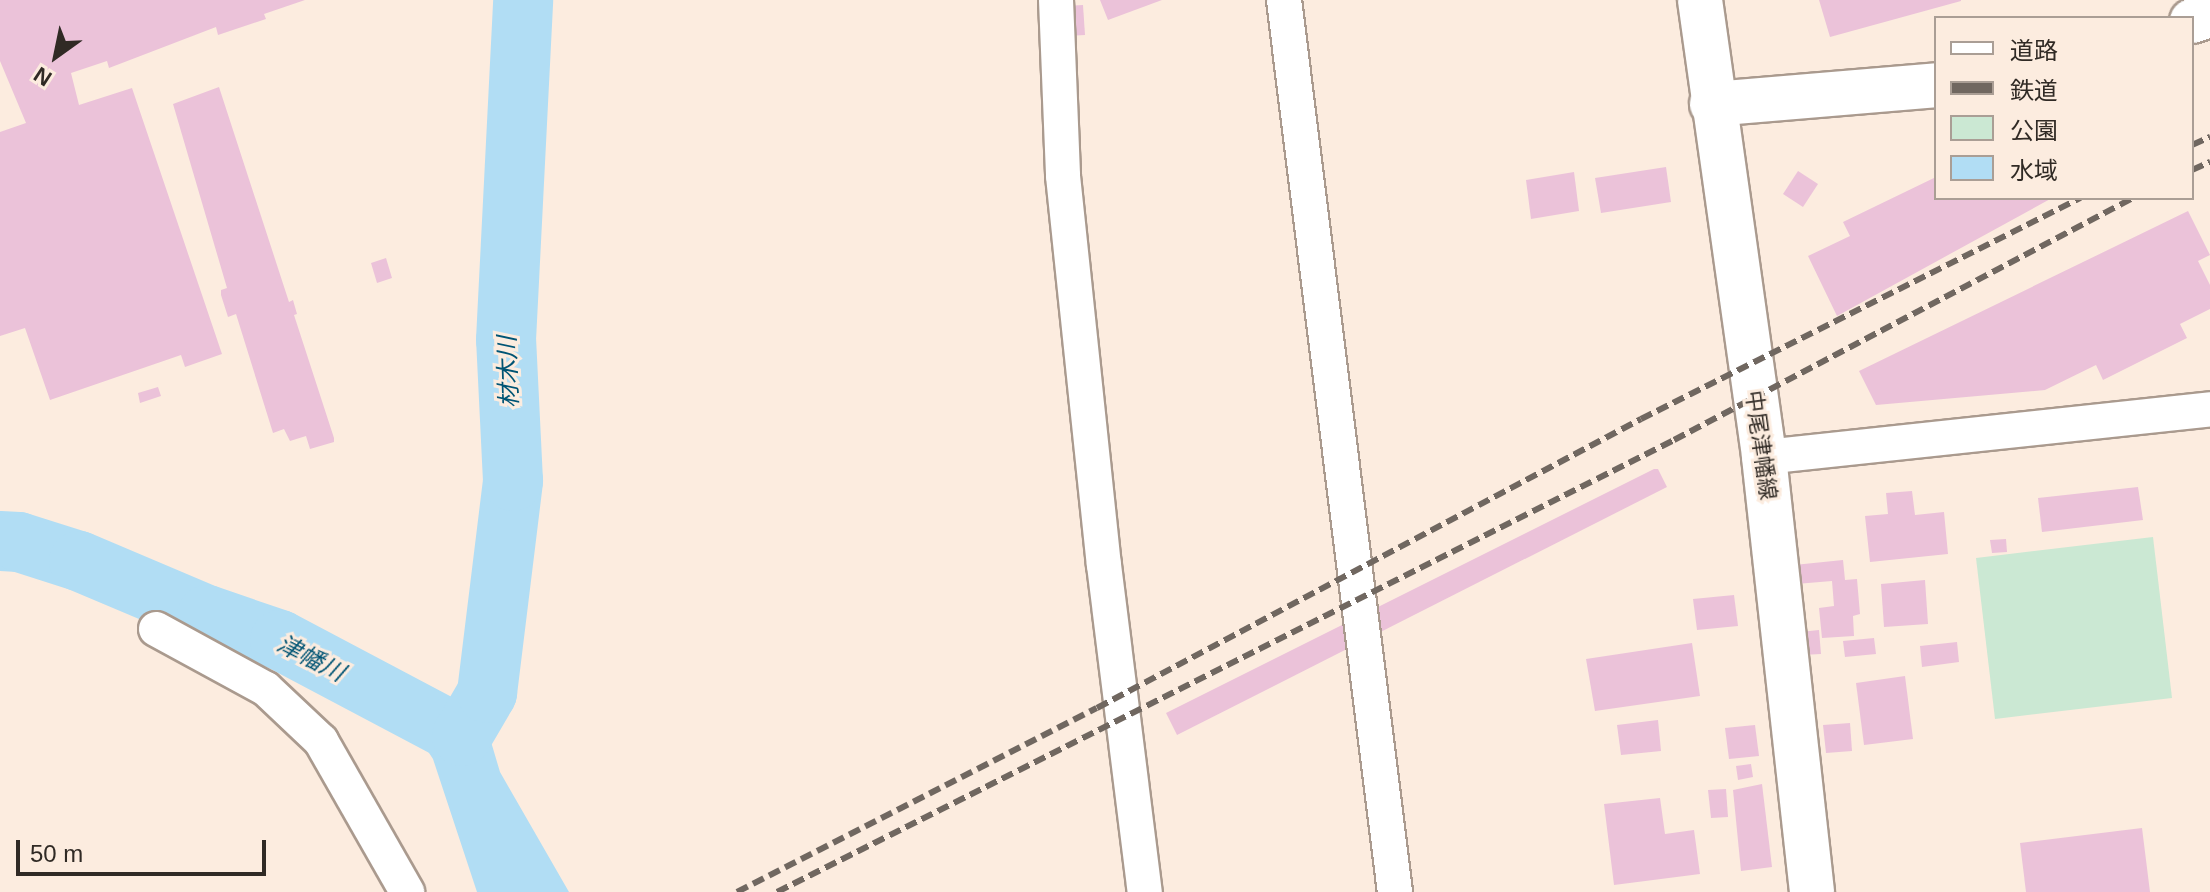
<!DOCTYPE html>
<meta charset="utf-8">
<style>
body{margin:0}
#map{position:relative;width:2210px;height:892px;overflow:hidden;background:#fcecdf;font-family:Helvetica,"Noto Sans JP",sans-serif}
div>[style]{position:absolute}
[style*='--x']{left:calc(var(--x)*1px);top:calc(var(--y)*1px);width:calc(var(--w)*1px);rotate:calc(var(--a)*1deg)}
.green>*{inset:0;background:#cbe8d3}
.water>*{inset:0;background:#b1ddf4}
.river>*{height:60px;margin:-30px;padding:0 30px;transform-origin:30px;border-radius:30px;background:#b1ddf4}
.building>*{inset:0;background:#ebc2d9}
.roads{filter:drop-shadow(2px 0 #aa9a8e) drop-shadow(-2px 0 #aa9a8e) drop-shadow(0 2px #aa9a8e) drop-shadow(0 -2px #aa9a8e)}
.minor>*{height:34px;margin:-17px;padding:0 17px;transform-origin:17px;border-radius:17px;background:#fff}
.tertiary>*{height:44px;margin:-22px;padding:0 22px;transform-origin:22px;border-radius:22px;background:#fff}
.secondary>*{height:44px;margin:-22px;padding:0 22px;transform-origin:22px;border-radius:22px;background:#fff}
.rail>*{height:6px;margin-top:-3px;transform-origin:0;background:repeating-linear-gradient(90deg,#706760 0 12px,transparent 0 18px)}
span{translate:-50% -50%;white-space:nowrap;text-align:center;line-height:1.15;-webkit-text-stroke:6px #fcecdf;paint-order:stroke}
.street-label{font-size:22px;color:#302a25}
.water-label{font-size:24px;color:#005474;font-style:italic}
.legend{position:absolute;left:1934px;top:16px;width:260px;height:184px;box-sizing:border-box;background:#fcecdf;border:2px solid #aa9e95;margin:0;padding:10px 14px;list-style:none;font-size:24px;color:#302a25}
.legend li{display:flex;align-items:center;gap:16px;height:40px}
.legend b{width:40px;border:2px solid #aa9e95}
.north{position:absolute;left:16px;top:16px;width:80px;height:80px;-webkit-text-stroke:6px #fcecdf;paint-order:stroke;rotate:213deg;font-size:22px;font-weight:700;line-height:32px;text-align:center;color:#302a25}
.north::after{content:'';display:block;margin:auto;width:28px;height:36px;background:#302a25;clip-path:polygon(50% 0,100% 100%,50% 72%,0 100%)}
.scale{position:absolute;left:16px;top:840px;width:250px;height:36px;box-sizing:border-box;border:4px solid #302a25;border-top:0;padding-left:10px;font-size:24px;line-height:28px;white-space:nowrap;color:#302a25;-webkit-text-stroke:6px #fcecdf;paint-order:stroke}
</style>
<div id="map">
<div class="green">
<div style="clip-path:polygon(2153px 537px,2172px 698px,1995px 719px,1976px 558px)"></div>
</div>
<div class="water">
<div style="clip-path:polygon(371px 688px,464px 710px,487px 693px,489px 735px,500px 772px,569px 892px,477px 892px,433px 759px,416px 733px)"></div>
</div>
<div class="river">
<div style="--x:0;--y:541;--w:19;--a:3"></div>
<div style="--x:19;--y:542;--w:63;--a:17.6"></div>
<div style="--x:79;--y:561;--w:139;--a:22.9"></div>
<div style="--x:207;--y:615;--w:77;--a:18.9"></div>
<div style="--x:280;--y:640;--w:186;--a:27.9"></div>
<div style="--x:462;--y:736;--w:50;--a:-59.8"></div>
<div style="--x:487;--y:693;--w:214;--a:-83"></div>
<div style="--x:513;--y:481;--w:141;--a:-92.8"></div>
<div style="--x:506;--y:340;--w:340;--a:-87.1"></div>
</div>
<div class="building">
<div style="clip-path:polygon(0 0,305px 0,264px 14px,266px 19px,218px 35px,216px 27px,109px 68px,107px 61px,71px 73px,79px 105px,132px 88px,222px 354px,185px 367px,181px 355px,50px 400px,25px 328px,0 336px,0 132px,26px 123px,0 61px)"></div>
<div style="clip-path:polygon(1100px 0,1162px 0,1108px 20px)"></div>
<div style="clip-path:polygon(1819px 0,1961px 0,1961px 1px,1830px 37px)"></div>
<div style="clip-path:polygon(1083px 5px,1085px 35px,1066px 36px,1065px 6px)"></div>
<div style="clip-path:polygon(219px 87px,289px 302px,293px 300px,297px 314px,294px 315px,334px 438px,334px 442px,310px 449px,306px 436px,290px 441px,284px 429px,273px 433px,236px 314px,228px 317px,221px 295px,221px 290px,227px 288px,173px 104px)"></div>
<div style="clip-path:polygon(1666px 167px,1671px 202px,1601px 213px,1595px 178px)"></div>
<div style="clip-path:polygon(1798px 171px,1818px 184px,1803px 207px,1783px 194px)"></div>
<div style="clip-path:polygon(1574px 172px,1579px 211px,1531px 219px,1526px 180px)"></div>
<div style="clip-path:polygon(1936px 177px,1936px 198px,2052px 198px,1837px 316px,1808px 256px,1850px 236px,1843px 222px)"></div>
<div style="clip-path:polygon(2188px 211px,2210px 255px,2198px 261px,2210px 285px,2210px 309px,2180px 324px,2187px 338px,2103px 380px,2096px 365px,2045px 390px,1876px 405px,1859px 371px)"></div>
<div style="clip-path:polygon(386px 258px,392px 278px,377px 283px,371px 263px)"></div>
<div style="clip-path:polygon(158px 387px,161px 396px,140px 403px,138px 393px)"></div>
<div style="clip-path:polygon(1654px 469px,1658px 469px,1667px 487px,1177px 735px,1166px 713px)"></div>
<div style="clip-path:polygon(2138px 487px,2143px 520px,2042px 532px,2038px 498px)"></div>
<div style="clip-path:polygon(1912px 491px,1915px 515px,1944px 512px,1948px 554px,1870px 562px,1865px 516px,1888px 514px,1886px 493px)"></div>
<div style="clip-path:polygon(2006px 539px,2007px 552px,1992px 553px,1990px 540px)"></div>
<div style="clip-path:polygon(1843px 560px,1845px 580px,1857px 579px,1860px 614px,1853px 616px,1854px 636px,1822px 638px,1819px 608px,1834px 606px,1832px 581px,1796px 584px,1794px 565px)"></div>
<div style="clip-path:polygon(1925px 580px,1928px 624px,1884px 627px,1881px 584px)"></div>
<div style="clip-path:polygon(1734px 595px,1738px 626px,1697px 630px,1693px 599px)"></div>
<div style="clip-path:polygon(1819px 630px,1821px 654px,1802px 655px,1800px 632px)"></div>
<div style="clip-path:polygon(1874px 638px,1876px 654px,1845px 657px,1843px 641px)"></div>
<div style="clip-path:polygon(1957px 642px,1959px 662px,1922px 667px,1920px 646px)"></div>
<div style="clip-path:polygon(1692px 643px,1700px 696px,1595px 711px,1586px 659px)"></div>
<div style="clip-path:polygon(1905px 676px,1913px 739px,1864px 745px,1856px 683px)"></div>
<div style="clip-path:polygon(1658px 720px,1661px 751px,1621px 755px,1617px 725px)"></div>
<div style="clip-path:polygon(1850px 723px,1852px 751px,1826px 753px,1823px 725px)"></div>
<div style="clip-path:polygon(1755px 725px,1759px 756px,1729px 759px,1725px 728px)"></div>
<div style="clip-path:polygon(1751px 764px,1753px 777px,1738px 780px,1736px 766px)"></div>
<div style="clip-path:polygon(1762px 784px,1772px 867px,1741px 871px,1733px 790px)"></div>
<div style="clip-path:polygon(1726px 789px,1728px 817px,1711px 818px,1708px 790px)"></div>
<div style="clip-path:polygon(1660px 798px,1665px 834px,1694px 830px,1700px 874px,1614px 885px,1604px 804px)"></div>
<div style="clip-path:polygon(2142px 828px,2150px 892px,2026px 892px,2020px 843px)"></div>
</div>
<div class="roads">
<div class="minor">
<div style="--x:1056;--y:0;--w:176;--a:87.7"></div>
<div style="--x:1063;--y:176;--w:391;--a:84"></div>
<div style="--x:1104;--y:565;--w:330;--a:82.9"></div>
<div style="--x:1284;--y:0;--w:899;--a:82.91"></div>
<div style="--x:1764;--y:457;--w:449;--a:-6.1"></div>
<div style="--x:156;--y:629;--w:125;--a:28.6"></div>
<div style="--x:266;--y:689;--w:76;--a:43.4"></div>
<div style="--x:321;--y:741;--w:174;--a:60.3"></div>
</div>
<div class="tertiary">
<div style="--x:2192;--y:21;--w:19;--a:-18"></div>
<div style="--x:1712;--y:104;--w:225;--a:-4.8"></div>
</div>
<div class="secondary">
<div style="--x:1700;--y:0;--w:461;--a:82"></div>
<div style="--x:1764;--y:457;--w:438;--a:83.7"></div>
</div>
</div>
<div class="rail">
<div style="--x:2192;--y:145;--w:20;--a:-24"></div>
<div style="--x:2192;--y:170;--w:20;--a:-24"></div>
<div style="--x:737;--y:892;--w:404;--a:-27.1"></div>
<div style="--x:1097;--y:708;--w:616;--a:-27.98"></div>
<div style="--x:1641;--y:419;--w:492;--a:-26.7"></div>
<div style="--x:777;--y:892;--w:1004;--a:-26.74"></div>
<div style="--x:1674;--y:440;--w:519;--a:-27.8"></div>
</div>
<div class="street-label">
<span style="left:1761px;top:445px;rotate:82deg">中尾津幡線</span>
</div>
<div class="water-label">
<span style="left:508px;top:372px;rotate:-92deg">材木川</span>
<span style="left:311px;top:658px;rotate:27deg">津幡川</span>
</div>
<ul class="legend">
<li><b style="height:10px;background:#fff"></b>道路</li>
<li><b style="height:10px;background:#706760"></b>鉄道</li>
<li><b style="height:22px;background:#cbe8d3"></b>公園</li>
<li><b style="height:22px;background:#b1ddf4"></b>水域</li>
</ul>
<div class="north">N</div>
<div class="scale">50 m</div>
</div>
